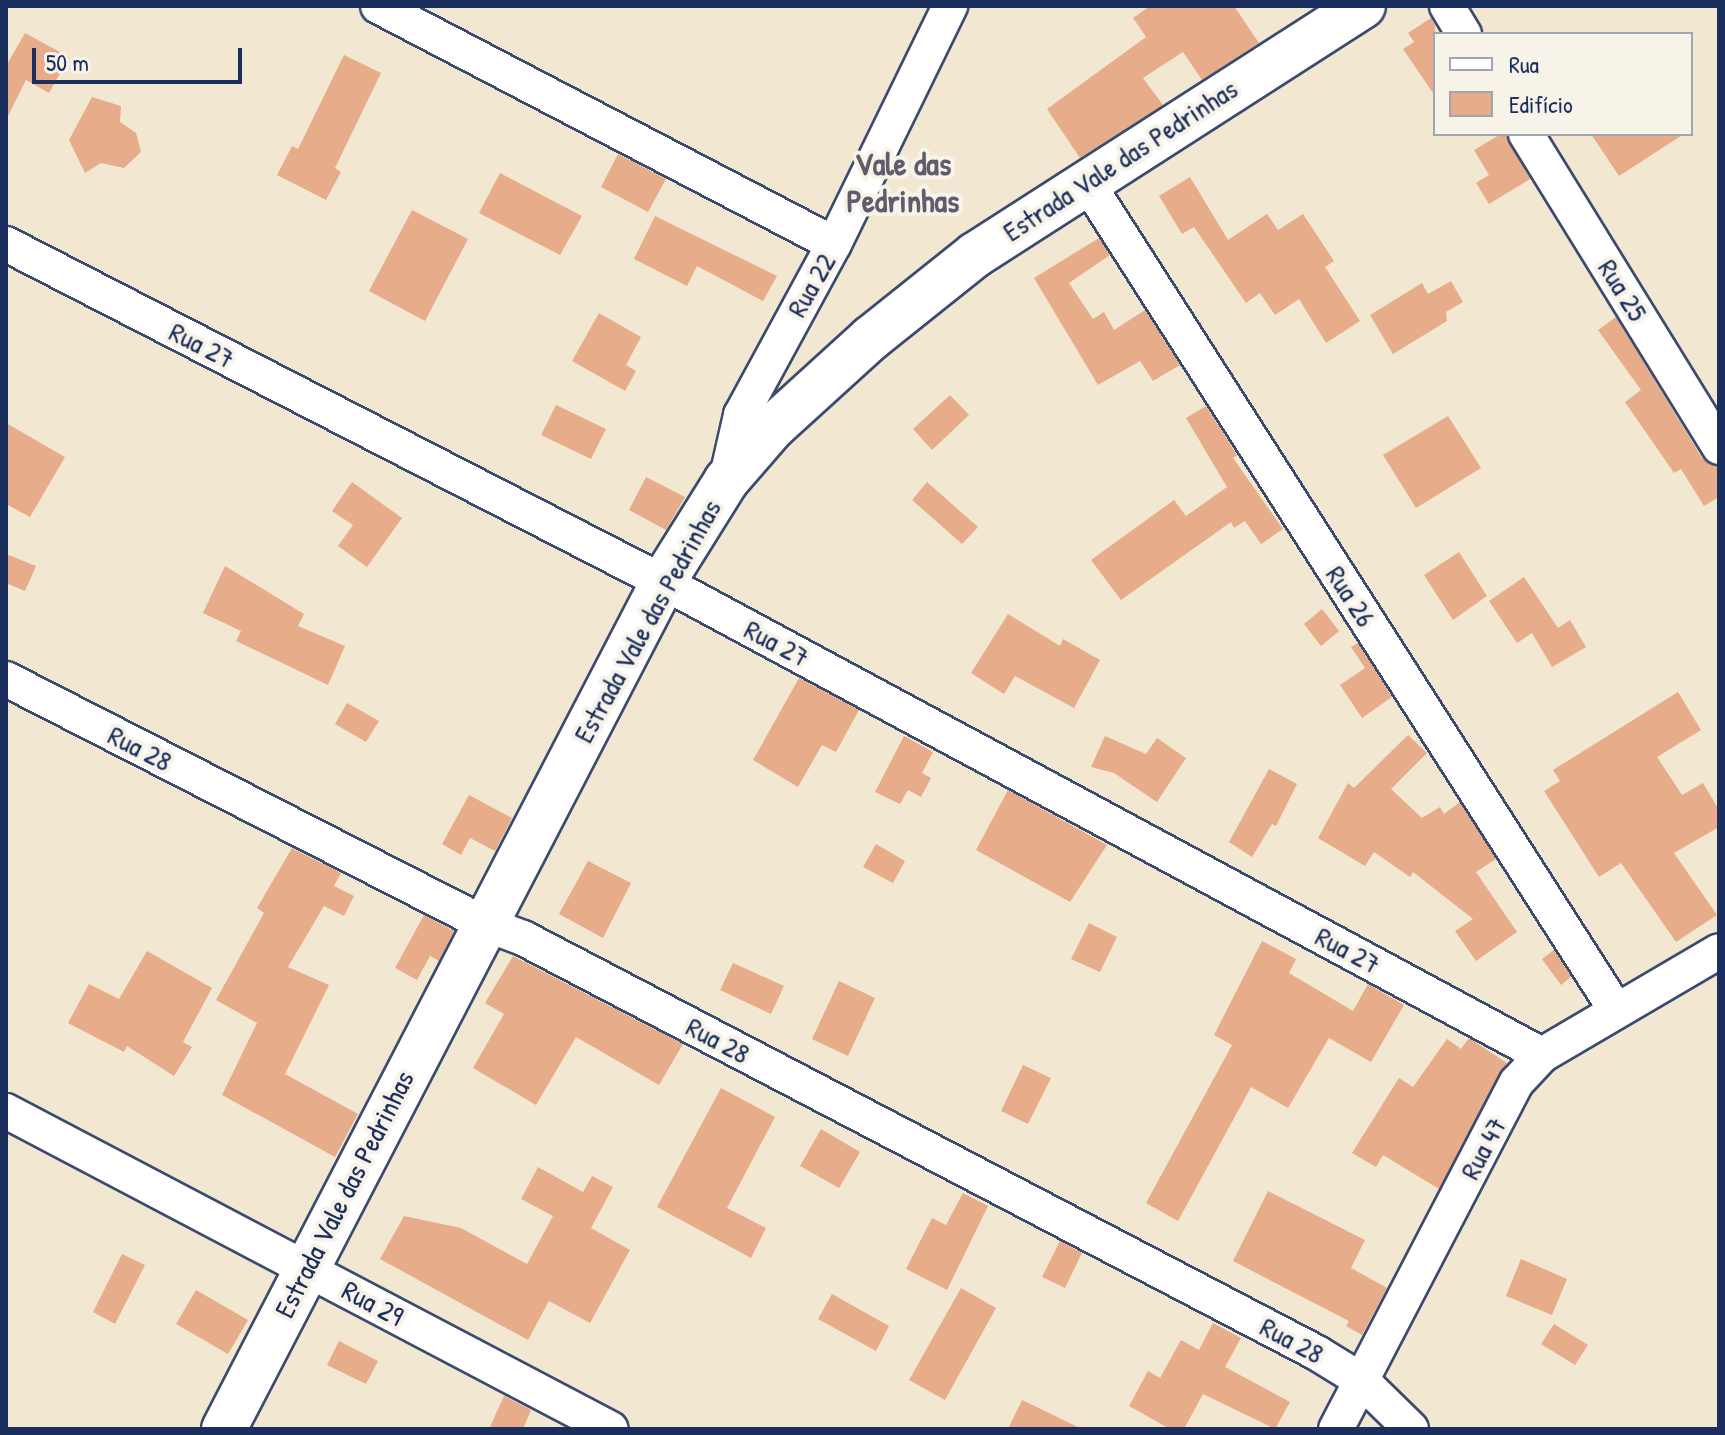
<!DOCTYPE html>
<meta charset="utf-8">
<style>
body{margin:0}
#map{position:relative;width:1725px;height:1435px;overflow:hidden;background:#f2e8d1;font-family:"Patrick Hand",sans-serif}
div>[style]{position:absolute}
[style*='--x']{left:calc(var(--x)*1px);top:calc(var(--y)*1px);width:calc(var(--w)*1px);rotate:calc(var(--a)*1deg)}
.building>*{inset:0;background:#e7ac8a}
.roads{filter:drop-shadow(2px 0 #3b4b6f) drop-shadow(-2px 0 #3b4b6f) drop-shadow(0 2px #3b4b6f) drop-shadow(0 -2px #3b4b6f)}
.minor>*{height:34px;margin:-17px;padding:0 17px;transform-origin:17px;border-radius:17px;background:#fff}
.major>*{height:44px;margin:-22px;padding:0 22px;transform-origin:22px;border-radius:22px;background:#fff}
span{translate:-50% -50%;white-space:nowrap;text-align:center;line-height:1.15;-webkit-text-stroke:8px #f7f3e8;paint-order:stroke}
.street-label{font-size:28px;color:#1b2f5e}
.quarter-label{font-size:32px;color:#625b6d;font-weight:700}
.frame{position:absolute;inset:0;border:8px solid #1b2f5e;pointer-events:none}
.legend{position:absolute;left:1433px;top:32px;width:260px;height:104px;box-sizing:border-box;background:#f7f3e8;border:2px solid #9fa5b1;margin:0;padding:10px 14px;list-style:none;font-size:24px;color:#1b2f5e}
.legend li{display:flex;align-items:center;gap:16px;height:40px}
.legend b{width:40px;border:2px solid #9fa5b1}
.scale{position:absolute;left:32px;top:48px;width:210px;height:36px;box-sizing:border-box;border:4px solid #1b2f5e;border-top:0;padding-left:10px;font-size:24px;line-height:28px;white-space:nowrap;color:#1b2f5e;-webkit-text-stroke:6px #f7f3e8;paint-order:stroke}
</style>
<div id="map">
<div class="building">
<div style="clip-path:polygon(1150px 6px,1234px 6px,1259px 43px,1202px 80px,1183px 52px,1143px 78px,1163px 105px,1080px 158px,1047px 109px,1146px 37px,1133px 18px)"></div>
<div style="clip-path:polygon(1431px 18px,1435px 25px,1435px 96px,1403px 49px,1414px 42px,1408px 33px)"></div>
<div style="clip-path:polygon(25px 33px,69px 57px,49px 93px,26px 80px,6px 120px,6px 66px)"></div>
<div style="clip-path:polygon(344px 55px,381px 73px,335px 168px,341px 172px,326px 200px,277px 175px,292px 146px,298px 149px)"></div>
<div style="clip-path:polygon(92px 97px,121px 106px,120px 122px,136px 133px,141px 152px,124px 168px,101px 163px,85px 173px,69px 140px)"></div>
<div style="clip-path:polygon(1501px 134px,1506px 134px,1530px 179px,1489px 204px,1476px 183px,1489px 175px,1474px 150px)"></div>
<div style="clip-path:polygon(1591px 134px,1684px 134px,1619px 176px)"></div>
<div style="clip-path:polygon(618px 154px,666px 179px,648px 212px,601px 187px)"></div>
<div style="clip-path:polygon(500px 173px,582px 216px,560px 255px,479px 213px)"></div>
<div style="clip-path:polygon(1190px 177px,1228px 240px,1267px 214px,1278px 230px,1303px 214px,1334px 261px,1325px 267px,1360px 321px,1326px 343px,1299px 299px,1275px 315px,1260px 293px,1246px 303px,1194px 227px,1182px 234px,1159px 196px)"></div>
<div style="clip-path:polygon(412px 210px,468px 239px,425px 321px,369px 291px)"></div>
<div style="clip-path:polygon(655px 216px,777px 276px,763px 301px,697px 266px,687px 286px,634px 259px)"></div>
<div style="clip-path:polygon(1099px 238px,1110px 255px,1069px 283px,1093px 319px,1104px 312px,1114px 330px,1145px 310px,1180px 365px,1153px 381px,1140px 361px,1098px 385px,1034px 278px)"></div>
<div style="clip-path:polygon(1451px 281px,1463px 302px,1446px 312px,1447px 321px,1393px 354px,1370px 315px,1422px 283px,1428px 294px)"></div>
<div style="clip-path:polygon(599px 313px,641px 337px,626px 365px,636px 371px,625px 391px,572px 361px)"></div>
<div style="clip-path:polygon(1616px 317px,1702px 458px,1719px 467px,1719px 497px,1704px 506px,1681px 469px,1674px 473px,1625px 402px,1641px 390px,1598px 330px)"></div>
<div style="clip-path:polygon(950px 395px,969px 415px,932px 450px,913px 429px)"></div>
<div style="clip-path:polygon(556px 405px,606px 429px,591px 459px,541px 435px)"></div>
<div style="clip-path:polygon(1206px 406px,1237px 455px,1233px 458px,1283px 529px,1261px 544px,1245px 521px,1234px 528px,1231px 522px,1121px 600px,1091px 560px,1174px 500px,1186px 516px,1227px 487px,1186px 418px)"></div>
<div style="clip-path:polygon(1448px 416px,1481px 468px,1416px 508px,1383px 455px)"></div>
<div style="clip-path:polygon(6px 423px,65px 457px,30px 517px,6px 504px)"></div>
<div style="clip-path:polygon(646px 477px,685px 497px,666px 530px,629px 510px)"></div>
<div style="clip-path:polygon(352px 482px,402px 518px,367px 567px,338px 546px,353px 525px,332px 511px)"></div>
<div style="clip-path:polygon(927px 482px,978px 527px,962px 544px,912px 500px)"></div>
<div style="clip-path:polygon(1459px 552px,1487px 596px,1453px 620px,1424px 575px)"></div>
<div style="clip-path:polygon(6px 554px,36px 566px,25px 591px,6px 583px)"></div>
<div style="clip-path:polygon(225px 566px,304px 614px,298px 626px,345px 646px,328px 685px,236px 641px,241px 631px,203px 613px)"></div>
<div style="clip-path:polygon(1524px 577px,1558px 628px,1570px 620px,1586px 647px,1552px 667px,1532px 633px,1517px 643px,1489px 601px)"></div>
<div style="clip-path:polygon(1322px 609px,1339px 631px,1321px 646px,1304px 624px)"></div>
<div style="clip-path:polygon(1008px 614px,1060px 646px,1063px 639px,1100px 660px,1074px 708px,1015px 676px,1004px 694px,971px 673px)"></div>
<div style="clip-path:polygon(1358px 643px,1392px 697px,1362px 718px,1340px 685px,1365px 668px,1351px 647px)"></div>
<div style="clip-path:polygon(799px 678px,859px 710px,836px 752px,822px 745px,798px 787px,753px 760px)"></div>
<div style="clip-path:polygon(1678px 692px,1701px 730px,1657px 757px,1682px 795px,1703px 783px,1719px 810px,1719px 827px,1674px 853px,1717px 915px,1676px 942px,1621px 863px,1599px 877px,1544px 791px,1560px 781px,1553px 770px)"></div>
<div style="clip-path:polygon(347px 703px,379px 721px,366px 742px,335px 724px)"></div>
<div style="clip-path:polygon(1408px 735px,1427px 753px,1391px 789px,1422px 818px,1440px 807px,1444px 814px,1460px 802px,1496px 859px,1476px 872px,1517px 932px,1476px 961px,1455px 931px,1473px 919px,1413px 872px,1410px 877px,1374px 852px,1365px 866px,1318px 838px,1348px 783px,1354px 788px)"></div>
<div style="clip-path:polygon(904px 736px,933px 752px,922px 773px,931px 778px,921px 797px,908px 790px,900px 804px,875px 792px)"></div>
<div style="clip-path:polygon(1105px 736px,1146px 754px,1157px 738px,1186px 758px,1157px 802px,1114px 773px,1091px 767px)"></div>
<div style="clip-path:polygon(1269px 769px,1297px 784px,1276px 826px,1272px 824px,1252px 857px,1229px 842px)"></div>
<div style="clip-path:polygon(1008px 790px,1107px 845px,1070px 902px,976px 850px)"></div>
<div style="clip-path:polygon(469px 795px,512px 818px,495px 851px,470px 838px,461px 855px,442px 844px)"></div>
<div style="clip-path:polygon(876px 844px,905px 861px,893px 883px,863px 867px)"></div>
<div style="clip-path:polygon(292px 848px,341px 873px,334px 886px,354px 896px,344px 916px,324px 906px,288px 967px,329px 985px,285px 1074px,358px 1114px,335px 1157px,222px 1095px,257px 1023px,216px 1000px,264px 913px,257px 908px)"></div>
<div style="clip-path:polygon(588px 861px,631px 883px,603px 938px,559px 914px)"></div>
<div style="clip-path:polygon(424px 915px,454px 931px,439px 961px,430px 956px,417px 980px,395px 968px)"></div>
<div style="clip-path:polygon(1089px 923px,1117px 937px,1100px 972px,1071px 959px)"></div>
<div style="clip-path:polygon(1262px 941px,1296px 959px,1289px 973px,1353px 1011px,1368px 984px,1404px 1005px,1371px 1062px,1329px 1038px,1288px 1108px,1251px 1087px,1178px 1221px,1146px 1203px,1232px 1045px,1214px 1035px)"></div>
<div style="clip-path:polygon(1554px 950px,1571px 977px,1561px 985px,1542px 959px)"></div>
<div style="clip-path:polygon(147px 951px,212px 988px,183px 1042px,192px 1047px,174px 1076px,127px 1046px,124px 1052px,68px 1023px,89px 984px,119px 999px)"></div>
<div style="clip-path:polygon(513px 956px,683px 1044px,659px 1085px,576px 1037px,536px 1105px,473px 1068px,504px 1014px,485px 1003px)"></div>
<div style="clip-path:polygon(733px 963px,784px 986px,771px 1014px,720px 990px)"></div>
<div style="clip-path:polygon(839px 981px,875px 998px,848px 1056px,812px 1039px)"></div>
<div style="clip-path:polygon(1469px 1038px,1507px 1063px,1439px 1189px,1383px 1155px,1376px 1167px,1352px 1153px,1399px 1078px,1413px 1087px,1447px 1039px,1461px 1049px)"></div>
<div style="clip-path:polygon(1023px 1065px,1051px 1078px,1028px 1124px,1001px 1111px)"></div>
<div style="clip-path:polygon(721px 1088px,775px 1117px,727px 1208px,766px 1228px,751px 1258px,657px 1207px)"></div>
<div style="clip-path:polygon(821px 1129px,860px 1152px,839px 1188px,800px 1166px)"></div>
<div style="clip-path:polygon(538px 1167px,583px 1192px,592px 1176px,613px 1187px,591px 1228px,630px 1250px,590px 1323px,549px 1301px,528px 1340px,380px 1259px,404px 1216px,461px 1228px,527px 1264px,553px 1216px,521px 1199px)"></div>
<div style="clip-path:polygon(1268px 1191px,1365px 1240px,1351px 1268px,1387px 1288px,1362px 1335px,1346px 1326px,1349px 1321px,1233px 1261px)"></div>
<div style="clip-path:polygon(963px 1193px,988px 1206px,947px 1290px,906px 1269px,932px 1218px,946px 1225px)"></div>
<div style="clip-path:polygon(1060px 1241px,1082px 1253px,1065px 1288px,1042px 1277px)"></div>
<div style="clip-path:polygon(122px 1254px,145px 1265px,115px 1324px,93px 1312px)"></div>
<div style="clip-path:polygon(1521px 1259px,1567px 1279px,1552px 1315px,1506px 1296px)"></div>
<div style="clip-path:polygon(961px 1288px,996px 1308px,945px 1400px,909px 1380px)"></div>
<div style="clip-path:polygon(196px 1290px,248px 1320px,228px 1354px,176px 1324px)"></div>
<div style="clip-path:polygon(832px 1294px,889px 1326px,876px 1351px,818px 1319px)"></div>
<div style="clip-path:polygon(1213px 1323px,1241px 1338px,1225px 1367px,1290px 1402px,1275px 1429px,1203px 1394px,1184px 1429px,1170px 1429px,1129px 1406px,1148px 1371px,1160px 1378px,1181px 1340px,1199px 1350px)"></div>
<div style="clip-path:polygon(1554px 1324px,1588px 1345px,1575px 1365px,1541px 1344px)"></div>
<div style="clip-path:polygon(339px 1341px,378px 1361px,366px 1384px,327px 1365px)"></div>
<div style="clip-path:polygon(504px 1396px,531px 1410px,523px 1429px,489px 1429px)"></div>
<div style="clip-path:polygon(1022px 1400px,1082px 1429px,1008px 1429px)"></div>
</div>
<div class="roads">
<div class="minor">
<div style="--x:378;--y:6;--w:514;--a:27.56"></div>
<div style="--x:1447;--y:6;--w:33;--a:59"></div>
<div style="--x:1526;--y:134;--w:368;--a:58.3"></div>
<div style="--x:1086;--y:181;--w:984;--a:57.41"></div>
<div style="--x:6;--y:244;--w:739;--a:27.22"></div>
<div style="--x:663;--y:582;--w:998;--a:28.29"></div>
<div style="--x:726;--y:481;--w:68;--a:-77.2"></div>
<div style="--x:741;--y:415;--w:195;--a:-61.5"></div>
<div style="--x:834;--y:244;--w:265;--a:-64"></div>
<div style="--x:6;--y:679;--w:536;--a:27.09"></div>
<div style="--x:483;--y:923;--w:43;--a:20.6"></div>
<div style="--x:523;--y:938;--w:896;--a:27.59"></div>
<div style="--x:1317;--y:1353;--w:52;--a:31.5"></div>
<div style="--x:1361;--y:1380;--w:70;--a:44.4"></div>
<div style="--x:6;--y:1111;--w:683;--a:27.73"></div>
<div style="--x:1336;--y:1429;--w:391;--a:-62.5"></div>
<div style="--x:1517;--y:1082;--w:37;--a:-47"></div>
<div style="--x:1542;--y:1055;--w:205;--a:-30.4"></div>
</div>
<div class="major">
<div style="--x:224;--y:1429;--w:954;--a:-62.6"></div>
<div style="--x:663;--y:582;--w:119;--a:-58"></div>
<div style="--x:726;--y:481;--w:70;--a:-49"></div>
<div style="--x:772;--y:428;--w:134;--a:-42.3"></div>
<div style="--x:871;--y:338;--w:133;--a:-38.6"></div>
<div style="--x:975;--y:255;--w:461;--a:-32.7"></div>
</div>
</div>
<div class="street-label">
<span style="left:1120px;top:160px;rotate:-33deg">Estrada Vale das Pedrinhas</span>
<span style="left:811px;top:285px;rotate:-60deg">Rua 22</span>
<span style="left:1623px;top:290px;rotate:58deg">Rua 25</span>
<span style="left:202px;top:345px;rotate:27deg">Rua 27</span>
<span style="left:1351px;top:596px;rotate:57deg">Rua 26</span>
<span style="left:647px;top:621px;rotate:-61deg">Estrada Vale das Pedrinhas</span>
<span style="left:777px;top:643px;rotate:28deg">Rua 27</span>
<span style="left:140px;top:748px;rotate:27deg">Rua 28</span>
<span style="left:1348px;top:950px;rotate:28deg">Rua 27</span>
<span style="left:718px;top:1040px;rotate:28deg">Rua 28</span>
<span style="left:1483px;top:1148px;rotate:-62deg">Rua 47</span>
<span style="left:344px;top:1194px;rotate:-63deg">Estrada Vale das Pedrinhas</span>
<span style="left:373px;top:1303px;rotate:28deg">Rua 29</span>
<span style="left:1292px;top:1340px;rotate:28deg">Rua 28</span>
</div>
<div class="quarter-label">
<span style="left:903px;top:183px">Vale das<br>Pedrinhas</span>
</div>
<div class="frame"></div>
<ul class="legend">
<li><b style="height:10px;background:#fff"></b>Rua</li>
<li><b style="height:22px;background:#e7ac8a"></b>Edifício</li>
</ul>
<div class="scale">50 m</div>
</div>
